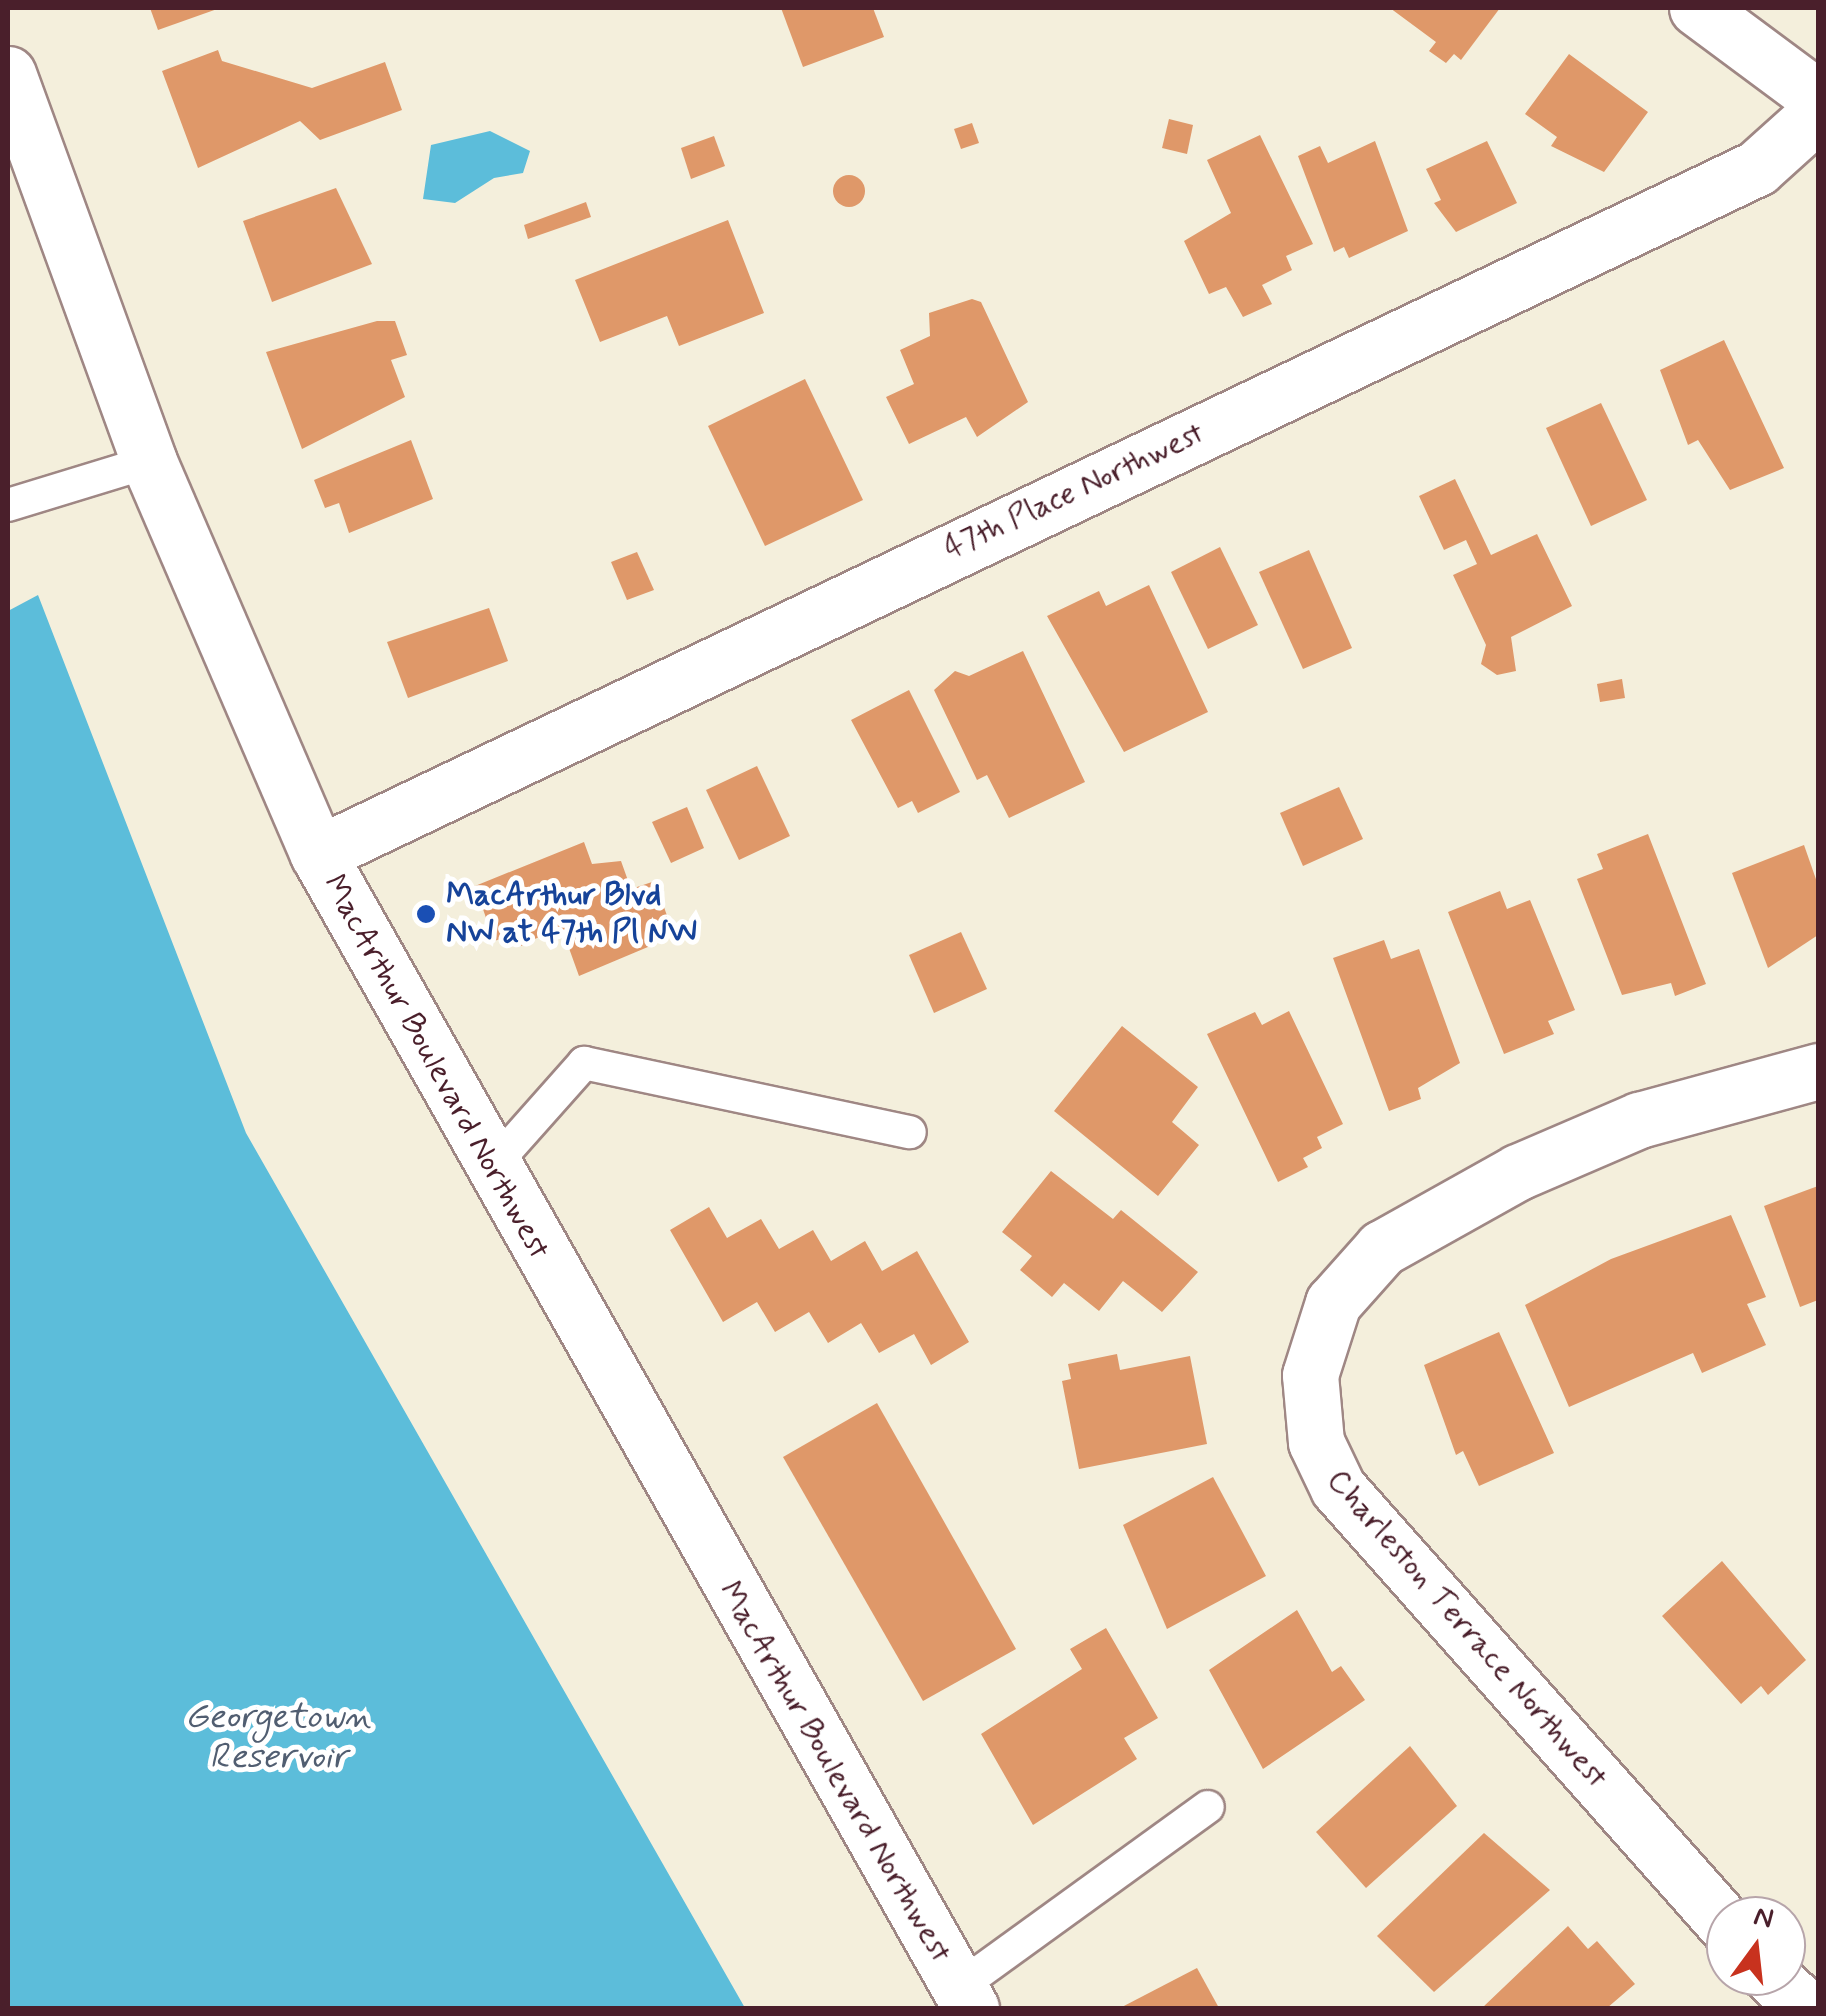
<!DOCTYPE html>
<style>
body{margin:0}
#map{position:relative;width:1826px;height:2016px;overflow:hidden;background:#f4efdc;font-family:Mynerve,sans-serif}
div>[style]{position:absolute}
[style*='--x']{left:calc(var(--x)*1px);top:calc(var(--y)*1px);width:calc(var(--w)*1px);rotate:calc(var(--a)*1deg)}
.water>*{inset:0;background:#5cbdda}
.building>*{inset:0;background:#df9869}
.round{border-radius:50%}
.roads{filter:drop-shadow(2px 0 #9f8784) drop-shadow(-2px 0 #9f8784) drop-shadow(0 2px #9f8784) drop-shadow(0 -2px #9f8784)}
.service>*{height:32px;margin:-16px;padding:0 16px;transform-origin:16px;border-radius:16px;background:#fff}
.minor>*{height:55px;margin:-27.5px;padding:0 27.5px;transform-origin:27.5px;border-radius:27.5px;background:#fff}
.secondary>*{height:55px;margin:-27.5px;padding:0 27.5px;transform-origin:27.5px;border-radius:27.5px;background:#fff}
.dots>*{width:28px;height:28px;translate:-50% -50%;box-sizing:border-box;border:5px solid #fff;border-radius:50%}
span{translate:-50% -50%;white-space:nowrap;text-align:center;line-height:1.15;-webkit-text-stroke:10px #fff;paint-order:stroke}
.street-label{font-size:32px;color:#4a1f2b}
.transit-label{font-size:32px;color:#164399;font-weight:700}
.left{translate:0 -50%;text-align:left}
.water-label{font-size:35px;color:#515e71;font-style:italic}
.frame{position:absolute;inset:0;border:10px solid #4a1f2b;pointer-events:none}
.north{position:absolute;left:1706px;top:1896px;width:100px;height:100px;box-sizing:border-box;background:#fff;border:2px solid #b7a5aa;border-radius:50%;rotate:15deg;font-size:28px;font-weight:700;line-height:40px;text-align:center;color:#4a1f2b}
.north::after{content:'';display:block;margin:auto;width:35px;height:45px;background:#c8321e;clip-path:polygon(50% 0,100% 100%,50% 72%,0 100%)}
</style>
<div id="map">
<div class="water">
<div style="clip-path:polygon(490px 131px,530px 151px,523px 173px,494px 178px,455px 203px,423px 199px,431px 145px)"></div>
<div style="clip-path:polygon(38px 595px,246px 1133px,745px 2008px,8px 2008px,8px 611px)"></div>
</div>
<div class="building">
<div style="clip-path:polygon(150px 8px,220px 8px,158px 30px)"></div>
<div style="clip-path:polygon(781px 8px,873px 8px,884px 37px,803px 67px)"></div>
<div style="clip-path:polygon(1390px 8px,1500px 8px,1461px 60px,1454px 54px,1446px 63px,1429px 51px,1436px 42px)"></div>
<div style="clip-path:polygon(218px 50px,222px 61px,312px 88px,385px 62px,402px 110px,320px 140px,300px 121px,198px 168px,162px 71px)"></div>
<div style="clip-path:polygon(1569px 54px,1648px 112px,1604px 172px,1551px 146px,1557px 137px,1525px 114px)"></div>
<div style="clip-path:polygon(1169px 119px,1193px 125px,1187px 154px,1162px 148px)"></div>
<div style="clip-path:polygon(972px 123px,979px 143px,961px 149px,954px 129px)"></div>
<div style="clip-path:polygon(1260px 135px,1313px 244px,1286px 256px,1292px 270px,1262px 285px,1272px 304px,1243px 317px,1226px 287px,1209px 294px,1184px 241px,1231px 213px,1207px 160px)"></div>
<div style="clip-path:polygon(714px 136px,725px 166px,691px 179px,681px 148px)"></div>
<div style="clip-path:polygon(1375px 141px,1408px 231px,1349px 258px,1344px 247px,1334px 252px,1298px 156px,1320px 146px,1328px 163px)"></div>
<div style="clip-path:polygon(1487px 141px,1517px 203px,1456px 232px,1434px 203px,1441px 200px,1426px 169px)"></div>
<div class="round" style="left:833px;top:175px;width:32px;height:32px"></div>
<div style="clip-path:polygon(336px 188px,372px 264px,272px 302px,243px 221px)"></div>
<div style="clip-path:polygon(586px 202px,591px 217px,528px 239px,524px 225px)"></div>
<div style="clip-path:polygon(728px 220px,764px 313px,679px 346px,667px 316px,600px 342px,575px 280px)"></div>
<div style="clip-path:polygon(972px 299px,981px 302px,1028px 402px,977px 437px,966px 417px,909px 444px,886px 397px,914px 384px,900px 350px,930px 336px,929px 313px)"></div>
<div style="clip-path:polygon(377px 321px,395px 321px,407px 355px,391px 360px,405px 397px,302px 449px,266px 352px)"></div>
<div style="clip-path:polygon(1724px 340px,1784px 468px,1730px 490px,1698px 440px,1688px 445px,1660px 370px)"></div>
<div style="clip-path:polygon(805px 379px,863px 500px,765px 546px,708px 426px)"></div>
<div style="clip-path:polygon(1601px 403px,1647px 500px,1591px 526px,1546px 428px)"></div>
<div style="clip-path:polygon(411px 440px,433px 499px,349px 533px,339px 503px,325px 508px,314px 480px)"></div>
<div style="clip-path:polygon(1455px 479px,1491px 555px,1537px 534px,1572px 606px,1511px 637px,1516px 671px,1497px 675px,1481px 664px,1486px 645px,1453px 575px,1477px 564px,1466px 540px,1444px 550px,1419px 496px)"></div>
<div style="clip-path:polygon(1220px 547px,1258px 625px,1208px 649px,1171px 572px)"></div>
<div style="clip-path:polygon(1309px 550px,1352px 648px,1303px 669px,1259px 572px)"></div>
<div style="clip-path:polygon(637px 552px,654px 590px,627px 600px,611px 562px)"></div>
<div style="clip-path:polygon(1149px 585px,1208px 712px,1124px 752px,1047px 616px,1099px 591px,1106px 606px)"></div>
<div style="clip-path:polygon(489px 608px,508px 661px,408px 698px,387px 642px)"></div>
<div style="clip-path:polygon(1023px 651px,1085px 782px,1009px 818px,987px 775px,977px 780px,934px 690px,955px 671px,969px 676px)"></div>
<div style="clip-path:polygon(1622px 679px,1625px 698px,1600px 702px,1597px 684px)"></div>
<div style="clip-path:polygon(909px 690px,960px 792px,918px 813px,912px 801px,898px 808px,851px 720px)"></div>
<div style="clip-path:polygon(757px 766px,790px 836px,739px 860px,706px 790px)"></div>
<div style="clip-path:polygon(1339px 787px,1363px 839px,1303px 866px,1280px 813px)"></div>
<div style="clip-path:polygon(687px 807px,704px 848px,671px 863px,652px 822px)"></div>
<div style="clip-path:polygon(1648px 834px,1706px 984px,1675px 996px,1671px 983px,1622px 995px,1577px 879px,1603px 869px,1597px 854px)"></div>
<div style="clip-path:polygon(584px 842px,592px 864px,621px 861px,631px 889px,655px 881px,674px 936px,579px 976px,561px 926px,521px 946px,516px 934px,494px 941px,475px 886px)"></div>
<div style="clip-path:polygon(1804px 845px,1818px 885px,1818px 935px,1768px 968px,1732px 873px)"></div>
<div style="clip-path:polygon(1500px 891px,1507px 909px,1530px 900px,1575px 1010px,1548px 1021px,1554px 1034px,1504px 1054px,1448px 912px)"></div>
<div style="clip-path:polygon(961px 932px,987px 989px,934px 1013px,909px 955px)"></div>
<div style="clip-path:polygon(1384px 940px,1391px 959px,1419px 949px,1460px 1063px,1418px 1088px,1421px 1099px,1389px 1111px,1333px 958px)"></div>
<div style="clip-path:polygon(1289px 1011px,1343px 1124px,1317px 1137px,1322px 1148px,1303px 1158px,1308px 1167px,1278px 1182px,1207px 1034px,1255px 1012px,1262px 1025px)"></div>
<div style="clip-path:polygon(1122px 1026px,1198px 1087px,1172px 1122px,1199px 1145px,1158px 1196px,1054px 1111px)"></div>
<div style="clip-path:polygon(1051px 1171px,1113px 1219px,1121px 1210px,1198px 1272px,1162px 1312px,1123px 1281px,1099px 1311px,1064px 1283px,1052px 1297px,1020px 1270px,1032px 1256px,1002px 1232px)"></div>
<div style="clip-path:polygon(1818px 1186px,1818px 1300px,1800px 1307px,1764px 1206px)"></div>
<div style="clip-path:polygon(709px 1207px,727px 1238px,761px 1219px,779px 1249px,813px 1230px,831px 1261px,865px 1241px,882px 1271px,917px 1251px,969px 1342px,931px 1365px,914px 1334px,879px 1353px,861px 1323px,828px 1343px,809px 1312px,775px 1332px,757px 1302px,723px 1322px,670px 1230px)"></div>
<div style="clip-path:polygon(1731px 1215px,1766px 1297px,1747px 1304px,1766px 1345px,1702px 1373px,1693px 1353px,1569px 1407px,1525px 1305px,1611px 1259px)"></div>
<div style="clip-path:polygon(1499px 1332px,1554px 1453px,1479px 1486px,1463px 1451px,1456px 1455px,1424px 1365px)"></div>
<div style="clip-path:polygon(1117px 1354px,1120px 1370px,1190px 1356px,1207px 1444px,1079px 1469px,1062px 1381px,1071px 1379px,1068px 1364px)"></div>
<div style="clip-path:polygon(877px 1403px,1016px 1649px,923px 1701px,783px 1457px)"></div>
<div style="clip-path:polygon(1213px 1477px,1266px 1576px,1167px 1629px,1123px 1525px)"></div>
<div style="clip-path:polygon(1722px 1561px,1806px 1660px,1768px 1695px,1761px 1686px,1741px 1704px,1662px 1616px)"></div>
<div style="clip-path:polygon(1297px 1610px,1332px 1672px,1341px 1666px,1365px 1700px,1263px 1769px,1209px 1670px)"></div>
<div style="clip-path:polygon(1106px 1628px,1158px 1718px,1124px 1738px,1137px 1759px,1033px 1825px,981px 1734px,1082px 1669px,1070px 1649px)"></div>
<div style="clip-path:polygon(1410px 1746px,1457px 1806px,1366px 1888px,1316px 1832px)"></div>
<div style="clip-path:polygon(1484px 1833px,1550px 1890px,1434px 1992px,1377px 1936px)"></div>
<div style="clip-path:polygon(1568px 1926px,1588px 1949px,1597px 1941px,1635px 1984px,1607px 2008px,1482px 2008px)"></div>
<div style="clip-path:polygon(1197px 1968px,1219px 2008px,1120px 2008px)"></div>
</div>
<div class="roads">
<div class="service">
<div style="--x:8;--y:505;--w:147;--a:-17"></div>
<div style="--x:490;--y:1169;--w:142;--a:-48.4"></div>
<div style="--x:584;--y:1063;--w:333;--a:12"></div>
<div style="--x:959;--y:1987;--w:307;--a:-35.9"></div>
</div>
<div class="minor">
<div style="--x:318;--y:854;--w:1594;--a:-25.49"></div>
<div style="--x:1757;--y:168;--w:82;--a:-42"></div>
<div style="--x:1726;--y:1925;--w:584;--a:-131.6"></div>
<div style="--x:1338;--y:1488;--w:51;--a:-115.6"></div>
<div style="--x:1316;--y:1442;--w:67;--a:-95.1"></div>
<div style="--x:1310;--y:1375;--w:76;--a:-72.3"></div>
<div style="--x:1333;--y:1303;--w:74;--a:-48.3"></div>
<div style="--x:1382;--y:1248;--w:156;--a:-29.2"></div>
<div style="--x:1518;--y:1172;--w:132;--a:-23.3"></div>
<div style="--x:1639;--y:1120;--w:186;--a:-15.3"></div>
<div style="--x:1771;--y:1976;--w:47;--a:43.3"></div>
</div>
<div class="secondary">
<div style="--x:1697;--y:8;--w:151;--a:36.6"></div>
<div style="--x:8;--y:74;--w:413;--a:70"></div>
<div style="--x:149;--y:462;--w:427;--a:66.7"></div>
<div style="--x:318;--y:854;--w:1326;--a:60.5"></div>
</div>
</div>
<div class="dots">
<div style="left:426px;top:914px;background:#1a4fb4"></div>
</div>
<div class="street-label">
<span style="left:1074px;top:491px;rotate:-25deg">47th Place Northwest</span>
<span style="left:436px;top:1067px;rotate:61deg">MacArthur Boulevard Northwest</span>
<span style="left:1467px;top:1629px;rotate:49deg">Charleston Terrace Northwest</span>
<span style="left:835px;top:1772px;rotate:60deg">MacArthur Boulevard Northwest</span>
</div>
<div class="transit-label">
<span class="left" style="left:446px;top:914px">MacArthur Blvd<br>NW at 47th Pl NW</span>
</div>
<div class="water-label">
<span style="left:278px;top:1737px">Georgetown<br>Reservoir</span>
</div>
<div class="frame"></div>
<div class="north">N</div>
</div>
